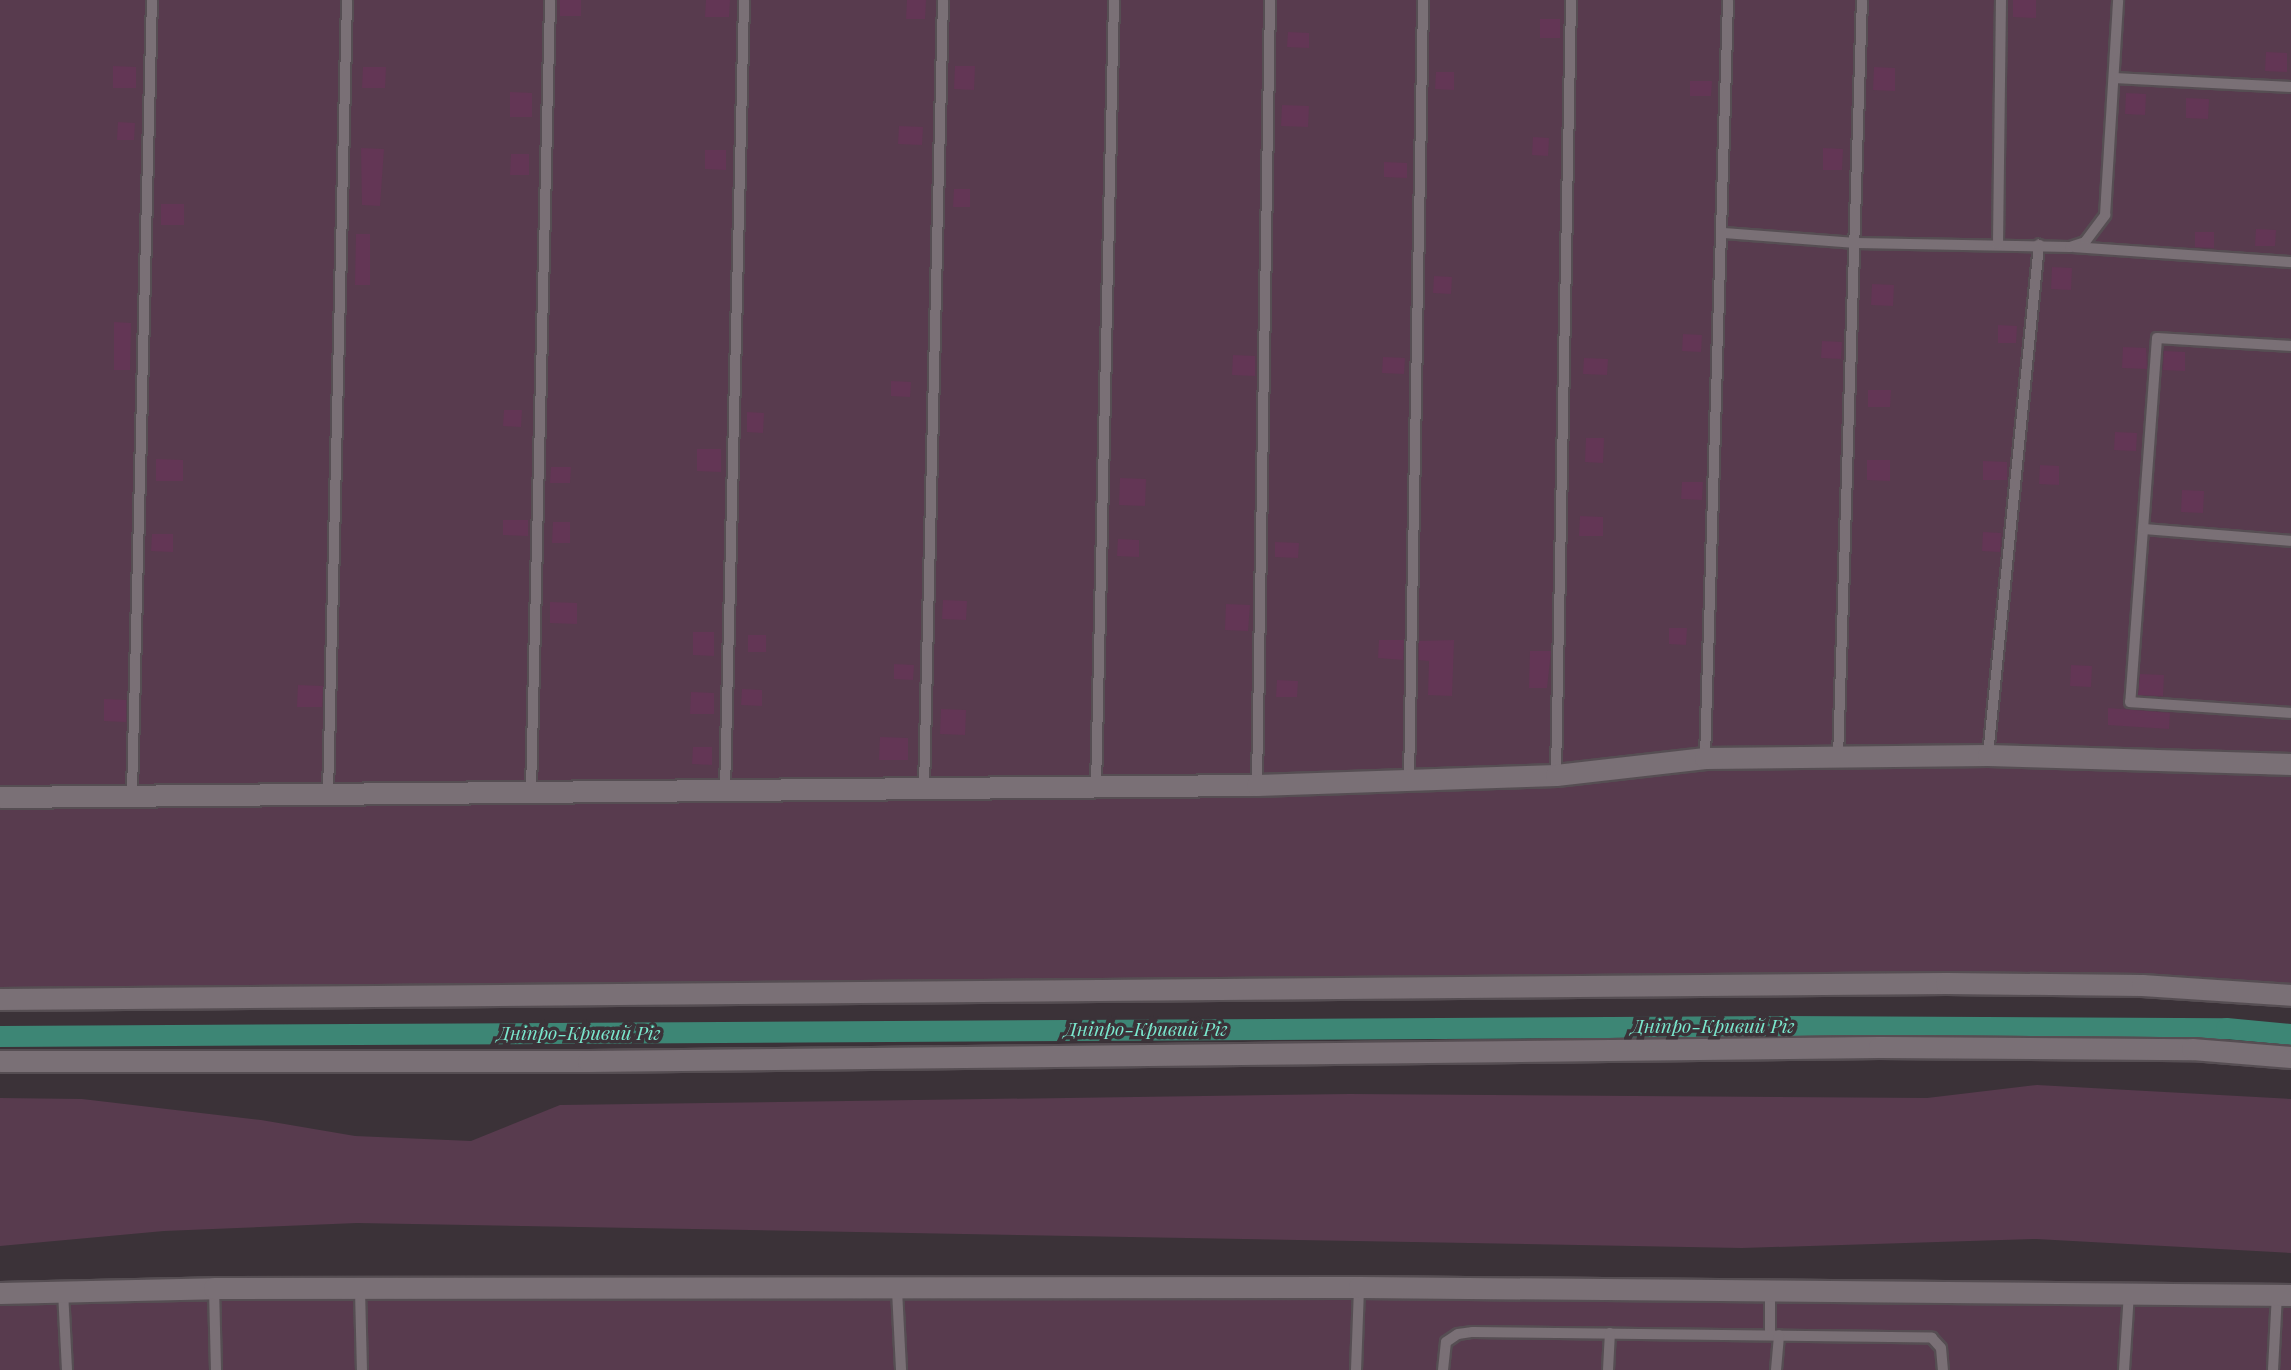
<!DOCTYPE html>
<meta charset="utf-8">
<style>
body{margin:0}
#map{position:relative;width:2291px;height:1370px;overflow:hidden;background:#3b3238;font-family:"Playfair Display",serif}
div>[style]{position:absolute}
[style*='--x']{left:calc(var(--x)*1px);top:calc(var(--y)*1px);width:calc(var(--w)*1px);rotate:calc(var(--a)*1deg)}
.green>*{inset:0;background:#583b4e}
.canal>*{height:21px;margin:-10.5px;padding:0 10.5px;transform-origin:10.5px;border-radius:10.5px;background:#3d8675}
.building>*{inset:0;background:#633655}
.roads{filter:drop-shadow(2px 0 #564e53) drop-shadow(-2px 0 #564e53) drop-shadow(0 2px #564e53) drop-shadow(0 -2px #564e53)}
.service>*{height:10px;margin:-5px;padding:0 5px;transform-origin:5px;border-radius:5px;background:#7a7076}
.minor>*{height:21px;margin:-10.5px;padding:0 10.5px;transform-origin:10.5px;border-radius:10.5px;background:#7a7076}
span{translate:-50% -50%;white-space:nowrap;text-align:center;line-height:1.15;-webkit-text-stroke:7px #3b3238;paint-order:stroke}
.water-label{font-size:19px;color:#7ae7cd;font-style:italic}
</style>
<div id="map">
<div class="green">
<div style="clip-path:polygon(0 0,2291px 0,2291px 995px,2142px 985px,0 999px)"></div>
<div style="clip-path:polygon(2037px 1085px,2291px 1099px,2291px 1253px,2036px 1239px,1742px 1248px,357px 1223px,164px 1231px,0 1246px,0 1098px,82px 1099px,261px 1120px,355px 1136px,471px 1141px,560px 1105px,1350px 1094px,1927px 1098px)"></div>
<div style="clip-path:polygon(0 1293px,2291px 1295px,2291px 1370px,0 1370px)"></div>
</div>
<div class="canal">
<div style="--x:0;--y:1036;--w:1784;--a:-0.32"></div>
<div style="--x:1784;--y:1026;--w:442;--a:0.3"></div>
<div style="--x:2226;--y:1028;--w:65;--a:5.3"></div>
</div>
<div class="building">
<div style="clip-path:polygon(560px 0,581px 0,581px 16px,560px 16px)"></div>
<div style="clip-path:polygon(706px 0,730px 0,729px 17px,705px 17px)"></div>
<div style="clip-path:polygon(907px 0,926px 0,925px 19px,906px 19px)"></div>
<div style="clip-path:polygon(2013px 0,2036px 0,2036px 18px,2013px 17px)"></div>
<div style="clip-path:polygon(1540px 19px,1560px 19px,1560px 38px,1540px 38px)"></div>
<div style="clip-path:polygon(1288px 32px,1309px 33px,1309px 48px,1287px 47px)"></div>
<div style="clip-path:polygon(2266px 52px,2287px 53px,2287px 72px,2265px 71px)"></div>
<div style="clip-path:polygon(113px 66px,136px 67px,136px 88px,113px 88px)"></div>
<div style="clip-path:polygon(955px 66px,975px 66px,974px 90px,954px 89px)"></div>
<div style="clip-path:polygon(363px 67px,386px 67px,385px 88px,362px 88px)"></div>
<div style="clip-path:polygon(1874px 67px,1895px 68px,1895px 91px,1873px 90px)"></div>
<div style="clip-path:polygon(1436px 72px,1454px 72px,1454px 90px,1435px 89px)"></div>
<div style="clip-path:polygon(1690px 81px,1712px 81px,1711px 96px,1690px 96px)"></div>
<div style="clip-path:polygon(510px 92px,532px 93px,532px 117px,510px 117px)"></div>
<div style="clip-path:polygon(2126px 93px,2146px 94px,2145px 115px,2125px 114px)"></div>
<div style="clip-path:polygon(2186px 98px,2209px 99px,2208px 119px,2186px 118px)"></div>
<div style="clip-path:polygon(1282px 105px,1309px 106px,1308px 127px,1281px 126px)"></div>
<div style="clip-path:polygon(118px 122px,135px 123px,134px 140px,117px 140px)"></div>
<div style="clip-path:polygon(899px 126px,923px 127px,922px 145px,898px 144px)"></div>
<div style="clip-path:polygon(1533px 137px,1549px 138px,1548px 156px,1532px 155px)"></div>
<div style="clip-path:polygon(361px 148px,384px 149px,380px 206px,362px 205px)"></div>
<div style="clip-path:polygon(1823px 148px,1843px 149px,1842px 170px,1823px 170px)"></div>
<div style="clip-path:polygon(705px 150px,726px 150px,726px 170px,705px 169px)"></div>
<div style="clip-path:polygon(511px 154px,529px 154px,529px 175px,510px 175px)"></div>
<div style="clip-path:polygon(1384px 162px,1407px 163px,1407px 178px,1384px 177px)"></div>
<div style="clip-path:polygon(954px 189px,970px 189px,970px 207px,953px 207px)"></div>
<div style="clip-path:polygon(161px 204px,184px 204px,184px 225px,161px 225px)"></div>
<div style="clip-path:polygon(2256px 229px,2276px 230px,2275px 246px,2255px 246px)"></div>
<div style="clip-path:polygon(2195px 232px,2214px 232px,2214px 248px,2195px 247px)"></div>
<div style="clip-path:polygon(356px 234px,370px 234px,370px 285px,355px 285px)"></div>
<div style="clip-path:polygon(2052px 267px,2072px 268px,2071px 290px,2051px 289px)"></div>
<div style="clip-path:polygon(1434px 276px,1452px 277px,1451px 294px,1433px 293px)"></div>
<div style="clip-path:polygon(1872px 284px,1894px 285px,1893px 306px,1871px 305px)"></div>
<div style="clip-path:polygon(114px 322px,131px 323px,130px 370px,114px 370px)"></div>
<div style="clip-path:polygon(1998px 325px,2017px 326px,2016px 343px,1998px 343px)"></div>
<div style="clip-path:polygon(1683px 334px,1702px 335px,1701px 352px,1682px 351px)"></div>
<div style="clip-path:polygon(1822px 341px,1842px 342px,1841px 359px,1821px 358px)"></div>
<div style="clip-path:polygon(2123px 347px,2146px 348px,2147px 369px,2122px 368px)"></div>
<div style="clip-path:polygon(2164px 351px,2185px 352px,2185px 371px,2163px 370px)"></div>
<div style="clip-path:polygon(1233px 355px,1255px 356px,1255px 376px,1232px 375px)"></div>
<div style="clip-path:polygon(1383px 357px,1405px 358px,1404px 374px,1382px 373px)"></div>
<div style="clip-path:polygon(1584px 358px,1608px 359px,1607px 375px,1583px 374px)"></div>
<div style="clip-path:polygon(891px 381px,911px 382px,910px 397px,891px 396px)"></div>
<div style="clip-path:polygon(1868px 390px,1891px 390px,1890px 407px,1868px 407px)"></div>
<div style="clip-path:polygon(504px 410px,522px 410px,521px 427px,503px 426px)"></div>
<div style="clip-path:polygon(747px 412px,764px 413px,763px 433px,747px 432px)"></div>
<div style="clip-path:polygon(2115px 432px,2137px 433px,2136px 451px,2114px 450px)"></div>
<div style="clip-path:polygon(1586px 438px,1604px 438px,1603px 463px,1585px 462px)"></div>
<div style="clip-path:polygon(697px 449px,721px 449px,721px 472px,697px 471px)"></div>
<div style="clip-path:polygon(156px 459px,183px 460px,183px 481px,156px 481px)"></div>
<div style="clip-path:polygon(1867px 460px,1890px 460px,1890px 481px,1867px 480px)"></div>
<div style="clip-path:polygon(1983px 461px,2007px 462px,2007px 480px,1983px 480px)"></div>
<div style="clip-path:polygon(2040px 465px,2059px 466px,2059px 485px,2039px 484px)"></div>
<div style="clip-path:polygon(551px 467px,571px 467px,570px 483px,550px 483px)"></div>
<div style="clip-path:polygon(1120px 478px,1146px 479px,1145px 506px,1119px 505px)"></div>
<div style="clip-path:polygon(1682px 482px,1703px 482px,1702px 500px,1681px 499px)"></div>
<div style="clip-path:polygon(2182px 490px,2204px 491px,2203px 513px,2181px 512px)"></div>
<div style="clip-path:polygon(1580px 516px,1603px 517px,1603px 536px,1579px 536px)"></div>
<div style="clip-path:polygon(503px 520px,528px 520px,528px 536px,503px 535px)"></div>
<div style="clip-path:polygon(553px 522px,570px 522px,570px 543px,552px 543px)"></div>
<div style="clip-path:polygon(1983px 532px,2001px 533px,2000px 552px,1982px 551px)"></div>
<div style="clip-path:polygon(152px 534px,173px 534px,173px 552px,151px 551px)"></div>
<div style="clip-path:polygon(1118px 539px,1139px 540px,1139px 557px,1117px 556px)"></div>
<div style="clip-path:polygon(1275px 542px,1299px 543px,1298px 558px,1275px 557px)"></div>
<div style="clip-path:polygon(943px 600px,967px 601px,966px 620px,942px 619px)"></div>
<div style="clip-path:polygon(550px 602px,577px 603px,577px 624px,550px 623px)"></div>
<div style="clip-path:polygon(1226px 604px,1250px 605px,1248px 631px,1225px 630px)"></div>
<div style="clip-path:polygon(1669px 628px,1687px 628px,1686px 645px,1669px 644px)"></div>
<div style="clip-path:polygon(693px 632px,714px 632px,714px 656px,693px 655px)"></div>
<div style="clip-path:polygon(748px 635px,766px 635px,766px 652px,748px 652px)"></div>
<div style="clip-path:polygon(1379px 640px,1404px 640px,1403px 660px,1378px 658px)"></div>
<div style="clip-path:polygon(1454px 640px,1452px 696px,1428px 695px,1429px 661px,1419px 660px,1419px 641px)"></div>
<div style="clip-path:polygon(1530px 651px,1551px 651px,1547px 688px,1529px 688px)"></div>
<div style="clip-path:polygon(894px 664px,914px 665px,913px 680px,894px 679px)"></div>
<div style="clip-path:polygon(2071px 665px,2092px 666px,2091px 687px,2070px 686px)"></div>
<div style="clip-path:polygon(2140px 674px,2164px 675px,2163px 696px,2138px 695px)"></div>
<div style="clip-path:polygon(1277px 680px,1298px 681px,1297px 697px,1276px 697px)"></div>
<div style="clip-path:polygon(298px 685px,323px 686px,322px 707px,297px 707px)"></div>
<div style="clip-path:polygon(742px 689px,762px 690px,762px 706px,741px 705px)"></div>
<div style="clip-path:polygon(691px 692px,714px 693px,714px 714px,690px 714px)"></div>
<div style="clip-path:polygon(104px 699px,126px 700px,126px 722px,104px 721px)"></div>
<div style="clip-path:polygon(2108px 708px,2170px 713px,2169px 729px,2108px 725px)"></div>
<div style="clip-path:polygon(941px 709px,966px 710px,965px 735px,940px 734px)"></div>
<div style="clip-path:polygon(880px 737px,908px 738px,908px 760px,879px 760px)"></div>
<div style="clip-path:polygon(693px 747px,712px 747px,712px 765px,692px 764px)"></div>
</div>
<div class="roads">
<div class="service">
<div style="--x:2114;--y:78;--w:177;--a:2.9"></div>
<div style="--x:1724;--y:233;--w:132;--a:4.3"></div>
<div style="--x:1856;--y:243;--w:214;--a:1.1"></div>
<div style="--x:2070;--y:247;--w:16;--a:-18"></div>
<div style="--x:2085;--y:242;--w:34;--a:-53"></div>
<div style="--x:2105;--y:215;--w:215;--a:-86.5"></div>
<div style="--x:1998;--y:244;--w:244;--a:-89.3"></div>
<div style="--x:2074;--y:247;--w:218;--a:4"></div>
<div style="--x:2291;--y:346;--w:134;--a:-176.6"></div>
<div style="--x:2157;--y:338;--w:365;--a:94.2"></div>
<div style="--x:2130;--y:702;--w:161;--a:3.9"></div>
<div style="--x:2143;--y:529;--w:148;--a:4.6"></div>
<div style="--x:1988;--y:755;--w:513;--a:-84.29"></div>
<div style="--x:1705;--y:758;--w:758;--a:-88.26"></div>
<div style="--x:1838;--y:758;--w:758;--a:-88.19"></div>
<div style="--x:1556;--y:775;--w:775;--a:-88.89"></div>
<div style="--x:1409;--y:781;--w:781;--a:-88.97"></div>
<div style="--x:1257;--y:785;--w:785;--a:-89.05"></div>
<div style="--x:924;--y:788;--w:788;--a:-88.62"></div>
<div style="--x:1096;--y:788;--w:788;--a:-88.69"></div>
<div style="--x:531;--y:791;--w:791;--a:-88.62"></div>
<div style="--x:725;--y:791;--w:791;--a:-88.62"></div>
<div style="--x:132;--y:793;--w:793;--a:-88.56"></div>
<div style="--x:328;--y:794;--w:794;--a:-88.63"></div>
<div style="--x:214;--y:1288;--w:82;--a:88.6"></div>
<div style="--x:360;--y:1290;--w:80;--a:88.6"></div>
<div style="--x:897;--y:1290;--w:80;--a:87.1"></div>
<div style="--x:63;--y:1291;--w:79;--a:87.1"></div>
<div style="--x:1770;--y:1335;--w:45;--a:-90"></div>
<div style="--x:1356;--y:1370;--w:83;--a:-87.9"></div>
<div style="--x:1443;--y:1370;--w:28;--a:-84"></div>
<div style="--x:1446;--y:1342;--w:14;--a:-34"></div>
<div style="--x:1458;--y:1334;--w:15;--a:-8"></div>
<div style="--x:1473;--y:1332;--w:459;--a:0.7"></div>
<div style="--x:1932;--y:1338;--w:13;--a:48"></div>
<div style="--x:1941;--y:1348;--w:22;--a:85"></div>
<div style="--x:1608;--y:1370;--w:37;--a:-87"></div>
<div style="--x:1776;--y:1370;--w:35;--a:-85"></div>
<div style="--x:2124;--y:1370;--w:77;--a:-86.3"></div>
<div style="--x:2273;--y:1370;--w:76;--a:-87"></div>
</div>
<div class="minor">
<div style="--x:0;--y:797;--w:1257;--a:-0.55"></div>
<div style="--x:1257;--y:785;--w:299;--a:-1.9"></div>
<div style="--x:1556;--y:775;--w:150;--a:-6.5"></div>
<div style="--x:1705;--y:758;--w:283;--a:-0.6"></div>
<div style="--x:1988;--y:755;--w:303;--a:1.7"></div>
<div style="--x:0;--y:999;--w:1946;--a:-0.47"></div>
<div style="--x:1946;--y:983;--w:196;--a:0.6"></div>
<div style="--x:2142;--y:985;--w:149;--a:3.8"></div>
<div style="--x:0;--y:1061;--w:588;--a:0"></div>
<div style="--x:588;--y:1061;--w:1291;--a:-0.62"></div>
<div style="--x:1879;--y:1047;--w:313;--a:0.4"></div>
<div style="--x:2192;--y:1049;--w:99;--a:4.6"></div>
<div style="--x:0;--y:1293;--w:214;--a:-1.3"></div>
<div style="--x:214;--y:1288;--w:1145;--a:-0.05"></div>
<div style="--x:1359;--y:1287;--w:932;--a:0.49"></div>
</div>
</div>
<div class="water-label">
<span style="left:1713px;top:1026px">Дніпро-Кривий Ріг</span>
<span style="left:1146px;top:1029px">Дніпро-Кривий Ріг</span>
<span style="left:579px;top:1033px">Дніпро-Кривий Ріг</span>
</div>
</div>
